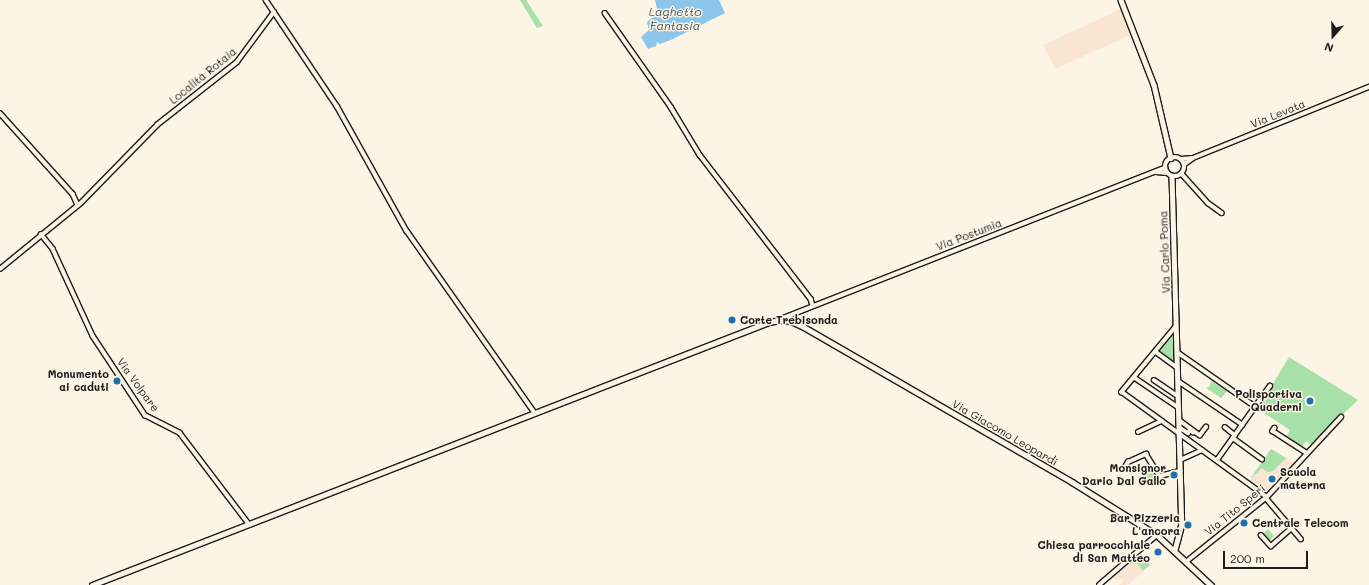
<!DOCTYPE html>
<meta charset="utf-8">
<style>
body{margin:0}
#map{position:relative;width:1369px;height:585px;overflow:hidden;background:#fcf5e5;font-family:Mali,sans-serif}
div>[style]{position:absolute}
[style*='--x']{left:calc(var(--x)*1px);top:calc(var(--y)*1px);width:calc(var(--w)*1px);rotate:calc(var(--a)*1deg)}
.built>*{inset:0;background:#fae5d3}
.green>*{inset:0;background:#a7e1a7}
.round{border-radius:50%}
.water>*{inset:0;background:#8bc5ea}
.roads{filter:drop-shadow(1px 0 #1c1c1c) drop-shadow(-1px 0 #1c1c1c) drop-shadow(0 1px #1c1c1c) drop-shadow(0 -1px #1c1c1c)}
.minor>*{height:3.5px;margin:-1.75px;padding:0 1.75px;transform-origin:1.75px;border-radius:1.75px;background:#fcf5e5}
.major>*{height:4.5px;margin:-2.25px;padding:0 2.25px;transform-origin:2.25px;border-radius:2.25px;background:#fcf5e5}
.major>.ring{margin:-2.25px;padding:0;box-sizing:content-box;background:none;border:4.5px solid #fcf5e5;border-radius:50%}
.dots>*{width:11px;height:11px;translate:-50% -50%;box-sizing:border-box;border:2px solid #fcf5e5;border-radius:50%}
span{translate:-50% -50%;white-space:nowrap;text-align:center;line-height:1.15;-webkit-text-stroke:3px #fcf5e5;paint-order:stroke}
.street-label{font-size:11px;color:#1c1c1c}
.poi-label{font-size:11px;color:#1c1c1c;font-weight:700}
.left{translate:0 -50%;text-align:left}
.right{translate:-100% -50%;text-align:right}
.water-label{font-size:12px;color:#435764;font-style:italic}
.north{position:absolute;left:1313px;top:16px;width:40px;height:40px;-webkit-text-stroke:3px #fcf5e5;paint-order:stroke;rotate:200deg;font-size:11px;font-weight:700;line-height:16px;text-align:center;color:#1c1c1c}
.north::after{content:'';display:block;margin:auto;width:14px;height:18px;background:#1c1c1c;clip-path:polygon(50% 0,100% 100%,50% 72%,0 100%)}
.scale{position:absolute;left:1223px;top:551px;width:85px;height:18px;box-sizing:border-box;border:2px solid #1c1c1c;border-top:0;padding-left:5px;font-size:12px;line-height:14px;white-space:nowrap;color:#1c1c1c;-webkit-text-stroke:3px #fcf5e5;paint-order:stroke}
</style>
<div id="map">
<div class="built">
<div style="clip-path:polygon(1121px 9px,1133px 34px,1055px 69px,1043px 45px)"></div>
<div style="clip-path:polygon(1271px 448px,1296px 464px,1266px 491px,1250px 480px)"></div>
<div style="clip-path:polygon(1134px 560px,1143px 572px,1127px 585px,1119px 585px,1123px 581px,1120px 578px,1116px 581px,1115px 576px)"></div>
</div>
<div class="green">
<div style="clip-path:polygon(520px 0,526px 0,543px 26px,537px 28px)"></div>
<div style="clip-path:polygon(1173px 334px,1175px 364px,1158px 351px)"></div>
<div style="clip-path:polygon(1289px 357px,1358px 400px,1342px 415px,1339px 414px,1312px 445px,1306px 441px,1302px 447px,1286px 437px,1290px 430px,1258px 409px)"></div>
<div style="clip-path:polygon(1211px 381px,1227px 391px,1221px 398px,1206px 388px,1210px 386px)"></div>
<div style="clip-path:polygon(1271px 449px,1286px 458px,1273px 471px,1267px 472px,1262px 468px,1250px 479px)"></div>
<div class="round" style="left:1142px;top:470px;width:12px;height:12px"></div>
<div style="clip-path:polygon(1268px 529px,1274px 536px,1268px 542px,1262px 535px)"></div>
<div style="clip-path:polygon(1141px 554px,1150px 565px,1143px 571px,1134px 560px)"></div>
</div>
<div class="water">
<div style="clip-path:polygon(655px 0,719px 0,725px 13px,673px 39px,660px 44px,657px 42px,656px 46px,648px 49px,641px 37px,649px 30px,647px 22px,658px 13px)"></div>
</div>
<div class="roads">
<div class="minor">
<div style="--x:266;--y:0;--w:128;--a:56.2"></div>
<div style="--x:337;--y:106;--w:143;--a:60.8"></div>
<div style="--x:407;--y:231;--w:223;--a:54.9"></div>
<div style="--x:605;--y:13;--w:115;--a:54.9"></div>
<div style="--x:671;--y:107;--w:56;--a:58.9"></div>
<div style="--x:700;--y:155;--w:182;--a:52.4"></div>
<div style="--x:811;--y:299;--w:7;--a:74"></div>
<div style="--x:0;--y:113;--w:109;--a:48"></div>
<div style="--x:73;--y:194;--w:12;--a:66"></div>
<div style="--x:1181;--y:159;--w:12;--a:-5"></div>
<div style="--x:1193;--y:158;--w:190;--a:-22"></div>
<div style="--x:1185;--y:164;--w:9;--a:-36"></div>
<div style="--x:1156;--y:172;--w:11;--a:5"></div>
<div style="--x:1182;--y:174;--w:39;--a:48"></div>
<div style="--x:1208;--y:203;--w:17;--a:36"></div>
<div style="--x:41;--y:234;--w:19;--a:51"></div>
<div style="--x:53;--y:249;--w:96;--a:65.3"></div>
<div style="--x:93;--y:336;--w:95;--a:56.6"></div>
<div style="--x:145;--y:415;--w:39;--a:27"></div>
<div style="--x:180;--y:433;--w:114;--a:52.8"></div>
<div style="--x:0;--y:269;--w:104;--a:-39.2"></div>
<div style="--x:81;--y:203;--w:109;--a:-45.7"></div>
<div style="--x:157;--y:125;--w:102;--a:-38.2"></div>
<div style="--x:237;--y:62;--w:62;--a:-53.5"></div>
<div style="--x:781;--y:319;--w:413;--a:-21.5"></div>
<div style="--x:1176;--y:327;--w:85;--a:129.7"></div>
<div style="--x:1122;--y:392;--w:179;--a:35.9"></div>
<div style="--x:1156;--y:352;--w:26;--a:36"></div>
<div style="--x:1177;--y:352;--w:96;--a:34.8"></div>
<div style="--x:1135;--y:378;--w:52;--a:34"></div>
<div style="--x:1154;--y:380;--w:29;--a:34"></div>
<div style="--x:1178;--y:381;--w:78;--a:34.1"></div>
<div style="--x:1179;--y:420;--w:26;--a:36"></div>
<div style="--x:1200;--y:435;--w:10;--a:-53"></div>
<div style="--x:1179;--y:427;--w:11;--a:34"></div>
<div style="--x:1188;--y:433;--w:4;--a:-56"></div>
<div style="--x:1190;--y:430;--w:4;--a:34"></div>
<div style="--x:1225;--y:427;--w:13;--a:39"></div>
<div style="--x:1275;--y:428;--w:4;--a:124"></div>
<div style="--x:1273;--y:431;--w:40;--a:32.9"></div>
<div style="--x:1138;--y:432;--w:26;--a:-25"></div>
<div style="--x:1233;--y:438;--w:36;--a:36"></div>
<div style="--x:1180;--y:460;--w:24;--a:-24"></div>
<div style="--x:1217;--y:460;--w:91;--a:-54.4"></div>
<div style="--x:1125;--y:467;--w:6;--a:-59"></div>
<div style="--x:1128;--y:462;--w:20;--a:-24"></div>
<div style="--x:1146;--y:454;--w:26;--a:58"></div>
<div style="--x:1160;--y:476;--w:21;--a:-14"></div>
<div style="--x:1266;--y:498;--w:54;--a:49.5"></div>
<div style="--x:1261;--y:535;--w:15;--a:48"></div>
<div style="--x:1271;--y:546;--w:28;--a:-41"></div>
<div style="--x:1187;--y:561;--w:102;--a:-38.7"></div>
<div style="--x:1267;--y:497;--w:109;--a:-47.2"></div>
<div style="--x:1099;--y:585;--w:77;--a:-40.8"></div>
</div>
<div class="major">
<div style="--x:1121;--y:0;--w:91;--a:68.8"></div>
<div style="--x:1154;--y:85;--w:75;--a:76.9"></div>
<div class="ring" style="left:1165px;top:157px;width:15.5px;height:15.5px"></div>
<div style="--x:1172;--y:176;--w:348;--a:88.4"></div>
<div style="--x:1182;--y:524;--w:27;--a:105"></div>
<div style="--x:92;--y:585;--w:726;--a:-21.23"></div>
<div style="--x:769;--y:322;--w:11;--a:-10"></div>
<div style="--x:780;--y:320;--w:11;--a:5"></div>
<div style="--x:791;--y:321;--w:14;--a:25"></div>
<div style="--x:804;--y:327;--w:310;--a:30"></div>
<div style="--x:1072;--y:482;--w:100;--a:31.9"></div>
<div style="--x:1157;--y:535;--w:74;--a:42.8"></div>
</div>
</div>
<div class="dots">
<div style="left:732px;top:320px;background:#1f6fb2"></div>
<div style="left:117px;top:381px;background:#1f6fb2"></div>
<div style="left:1310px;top:401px;background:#1f6fb2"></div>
<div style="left:1174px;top:475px;background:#1f6fb2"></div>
<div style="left:1272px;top:479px;background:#1f6fb2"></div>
<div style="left:1244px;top:523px;background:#1f6fb2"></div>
<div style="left:1188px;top:525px;background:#1f6fb2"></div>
<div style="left:1158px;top:552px;background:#1f6fb2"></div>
</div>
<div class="street-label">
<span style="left:203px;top:76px;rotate:-39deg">Località Rotaia</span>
<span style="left:1278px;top:114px;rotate:-22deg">Via Levata</span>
<span style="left:969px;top:235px;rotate:-21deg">Via Postumia</span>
<span style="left:1165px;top:252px;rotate:-92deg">Via Carlo Poma</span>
<span style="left:138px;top:385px;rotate:54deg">Via Volpare</span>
<span style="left:1005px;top:433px;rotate:30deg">Via Giacomo Leopardi</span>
<span style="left:1235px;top:510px;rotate:-39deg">Via Tito Speri</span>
</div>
<div class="poi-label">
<span class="left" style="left:740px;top:320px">Corte Trebisonda</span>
<span class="right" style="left:109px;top:381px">Monumento<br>ai caduti</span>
<span class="right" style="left:1302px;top:401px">Polisportiva<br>Quaderni</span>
<span class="right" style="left:1166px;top:475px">Monsignor<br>Dario Dal Gallo</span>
<span class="left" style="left:1280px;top:479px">Scuola<br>materna</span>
<span class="right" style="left:1180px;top:525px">Bar Pizzeria<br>L'ancora</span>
<span class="left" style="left:1252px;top:523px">Centrale Telecom</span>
<span class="right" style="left:1150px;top:552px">Chiesa parrocchiale<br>di San Matteo</span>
</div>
<div class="water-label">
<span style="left:675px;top:19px">Laghetto<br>Fantasia</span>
</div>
<div class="north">N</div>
<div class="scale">200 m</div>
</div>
